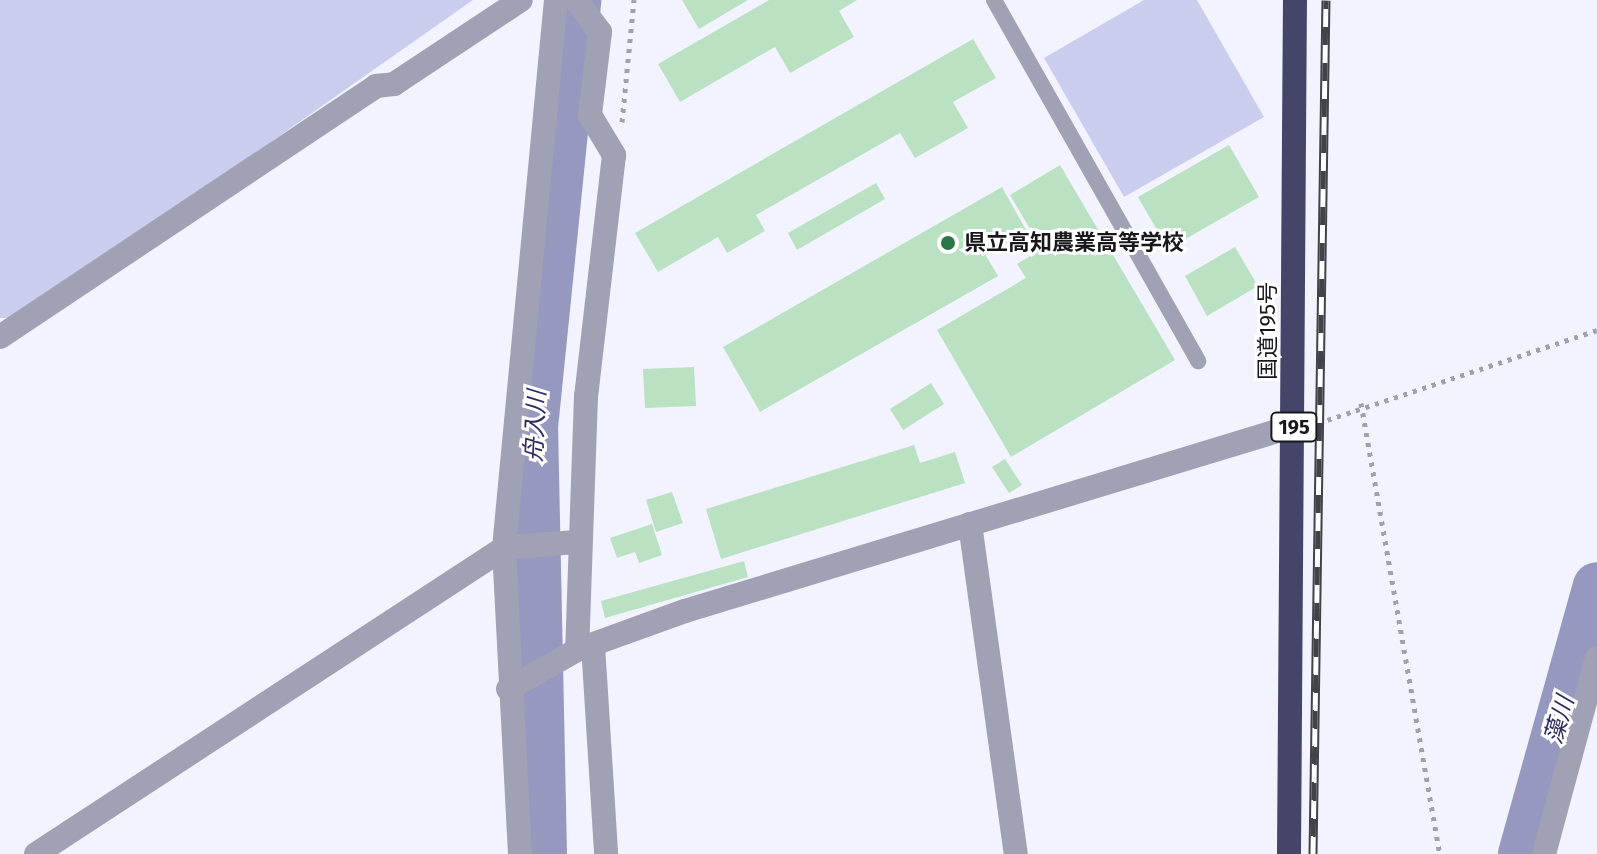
<!DOCTYPE html>
<meta charset="utf-8">
<style>
body{margin:0}
#map{position:relative;width:1597px;height:854px;overflow:hidden;background:#f2f3ff;font-family:"Fira Sans","Noto Sans JP",sans-serif}
div>[style]{position:absolute}
[style*='--x']{left:calc(var(--x)*1px);top:calc(var(--y)*1px);width:calc(var(--w)*1px);rotate:calc(var(--a)*1deg)}
.green>*{inset:0;background:#cbcdef}
.river>*{height:48px;margin:-24px;padding:0 24px;transform-origin:24px;border-radius:24px;background:#9698c0}
.building>*{inset:0;background:#b9e1c2}
.path>*{height:5px;margin-top:-2.5px;transform-origin:0;background:repeating-linear-gradient(90deg,#a1a1ab 0 4px,transparent 0 10px)}
.lane>*{height:16px;margin:-8px;padding:0 8px;transform-origin:8px;border-radius:8px;background:#a0a1b4}
.street>*{height:24px;margin:-12px;padding:0 12px;transform-origin:12px;border-radius:12px;background:#a0a1b4}
.highway>*{height:24px;margin:-12px;padding:0 12px;transform-origin:12px;border-radius:12px;background:#444569}
.rail>*{height:9px;margin-top:-4.5px;transform-origin:0;background:repeating-linear-gradient(90deg,#fff 0 18px,#424349 0 36px);box-sizing:border-box;border-block:2px solid #424349}
.dots>*{width:22px;height:22px;translate:-50% -50%;box-sizing:border-box;border:4px solid #fff;border-radius:50%}
span{translate:-50% -50%;white-space:nowrap;text-align:center;line-height:1.15;-webkit-text-stroke:6px #fff;paint-order:stroke}
.shield-label span{padding:2px 6px;background:#fff;border:2px solid;border-radius:6px;-webkit-text-stroke-width:0}
.shield-label{font-size:20px;color:#17171c;font-weight:700}
.poi-label{font-size:22px;color:#17171c;font-weight:700}
.left{translate:0 -50%;text-align:left}
.street-label{font-size:22px;color:#17171c}
.water-label{font-size:24px;color:#2e2d60;font-style:italic}
</style>
<div id="map">
<div class="green">
<div style="clip-path:polygon(0 0,473px 0,20px 318px,0 318px)"></div>
<div style="clip-path:polygon(1144px 0,1197px 0,1264px 117px,1124px 197px,1044px 58px)"></div>
</div>
<div class="river">
<div style="--x:543;--y:854;--w:427;--a:-91.2"></div>
<div style="--x:534;--y:427;--w:429;--a:-84.2"></div>
<div style="--x:1522;--y:854;--w:278;--a:-74.4"></div>
</div>
<div class="building">
<div style="clip-path:polygon(682px 0,748px 0,699px 29px)"></div>
<div style="clip-path:polygon(769px 0,857px 0,839px 11px,854px 37px,790px 73px,775px 47px,680px 102px,658px 64px)"></div>
<div style="clip-path:polygon(973px 39px,996px 78px,953px 102px,968px 128px,915px 158px,900px 133px,756px 215px,765px 231px,727px 253px,718px 237px,658px 272px,635px 233px)"></div>
<div style="clip-path:polygon(1229px 145px,1259px 197px,1168px 249px,1138px 197px)"></div>
<div style="clip-path:polygon(1060px 165px,1175px 360px,1011px 457px,937px 330px,1026px 278px,1017px 264px,1042px 249px,1010px 195px)"></div>
<div style="clip-path:polygon(876px 183px,885px 199px,797px 250px,788px 233px)"></div>
<div style="clip-path:polygon(1002px 187px,1026px 230px,985px 254px,998px 276px,760px 412px,723px 347px)"></div>
<div style="clip-path:polygon(1235px 247px,1258px 286px,1207px 316px,1185px 276px)"></div>
<div style="clip-path:polygon(694px 367px,696px 406px,645px 408px,643px 369px)"></div>
<div style="clip-path:polygon(931px 383px,944px 404px,903px 430px,890px 409px)"></div>
<div style="clip-path:polygon(914px 445px,920px 463px,955px 452px,965px 483px,721px 559px,706px 509px)"></div>
<div style="clip-path:polygon(1005px 459px,1022px 485px,1009px 493px,992px 467px)"></div>
<div style="clip-path:polygon(672px 492px,683px 523px,656px 532px,646px 500px)"></div>
<div style="clip-path:polygon(652px 524px,662px 555px,639px 563px,635px 552px,617px 558px,610px 538px)"></div>
<div style="clip-path:polygon(744px 561px,748px 577px,605px 618px,601px 601px)"></div>
</div>
<div class="path">
<div style="--x:622;--y:122;--w:123;--a:-84.4"></div>
<div style="--x:1361;--y:403;--w:458;--a:80.1"></div>
<div style="--x:1318;--y:423;--w:294;--a:-18.4"></div>
</div>
<div class="lane">
<div style="--x:994;--y:0;--w:415;--a:60.5"></div>
</div>
<div class="street">
<div style="--x:576;--y:0;--w:40;--a:53"></div>
<div style="--x:600;--y:32;--w:84;--a:96.9"></div>
<div style="--x:590;--y:115;--w:47;--a:59"></div>
<div style="--x:614;--y:155;--w:243;--a:96.6"></div>
<div style="--x:586;--y:396;--w:254;--a:92"></div>
<div style="--x:0;--y:337;--w:452;--a:-33.7"></div>
<div style="--x:376;--y:86;--w:18;--a:-6"></div>
<div style="--x:394;--y:84;--w:152;--a:-33.5"></div>
<div style="--x:970;--y:524;--w:333;--a:82.1"></div>
<div style="--x:593;--y:645;--w:209;--a:86.4"></div>
<div style="--x:508;--y:689;--w:79;--a:-29.5"></div>
<div style="--x:577;--y:650;--w:115;--a:-19.9"></div>
<div style="--x:685;--y:611;--w:636;--a:-16.9"></div>
<div style="--x:36;--y:854;--w:559;--a:-33.18"></div>
<div style="--x:504;--y:548;--w:72;--a:-4.8"></div>
<div style="--x:520;--y:854;--w:306;--a:-93"></div>
<div style="--x:504;--y:548;--w:550;--a:-84.58"></div>
<div style="--x:1544;--y:854;--w:203;--a:-74.9"></div>
</div>
<div class="highway">
<div style="--x:1289;--y:854;--w:854;--a:-89.6"></div>
</div>
<div class="rail">
<div style="--x:1313;--y:854;--w:854;--a:-89.13"></div>
</div>
<div class="dots">
<div style="left:948px;top:243px;background:#2b7644"></div>
</div>
<div class="shield-label">
<span style="left:1294px;top:427px">195</span>
</div>
<div class="poi-label">
<span class="left" style="left:964px;top:243px">県立高知農業高等学校</span>
</div>
<div class="street-label">
<span style="left:1268px;top:331px;rotate:-90deg">国道195号</span>
</div>
<div class="water-label">
<span style="left:536px;top:426px;rotate:-87deg">舟入川</span>
<span style="left:1560px;top:720px;rotate:-74deg">藻川</span>
</div>
</div>
